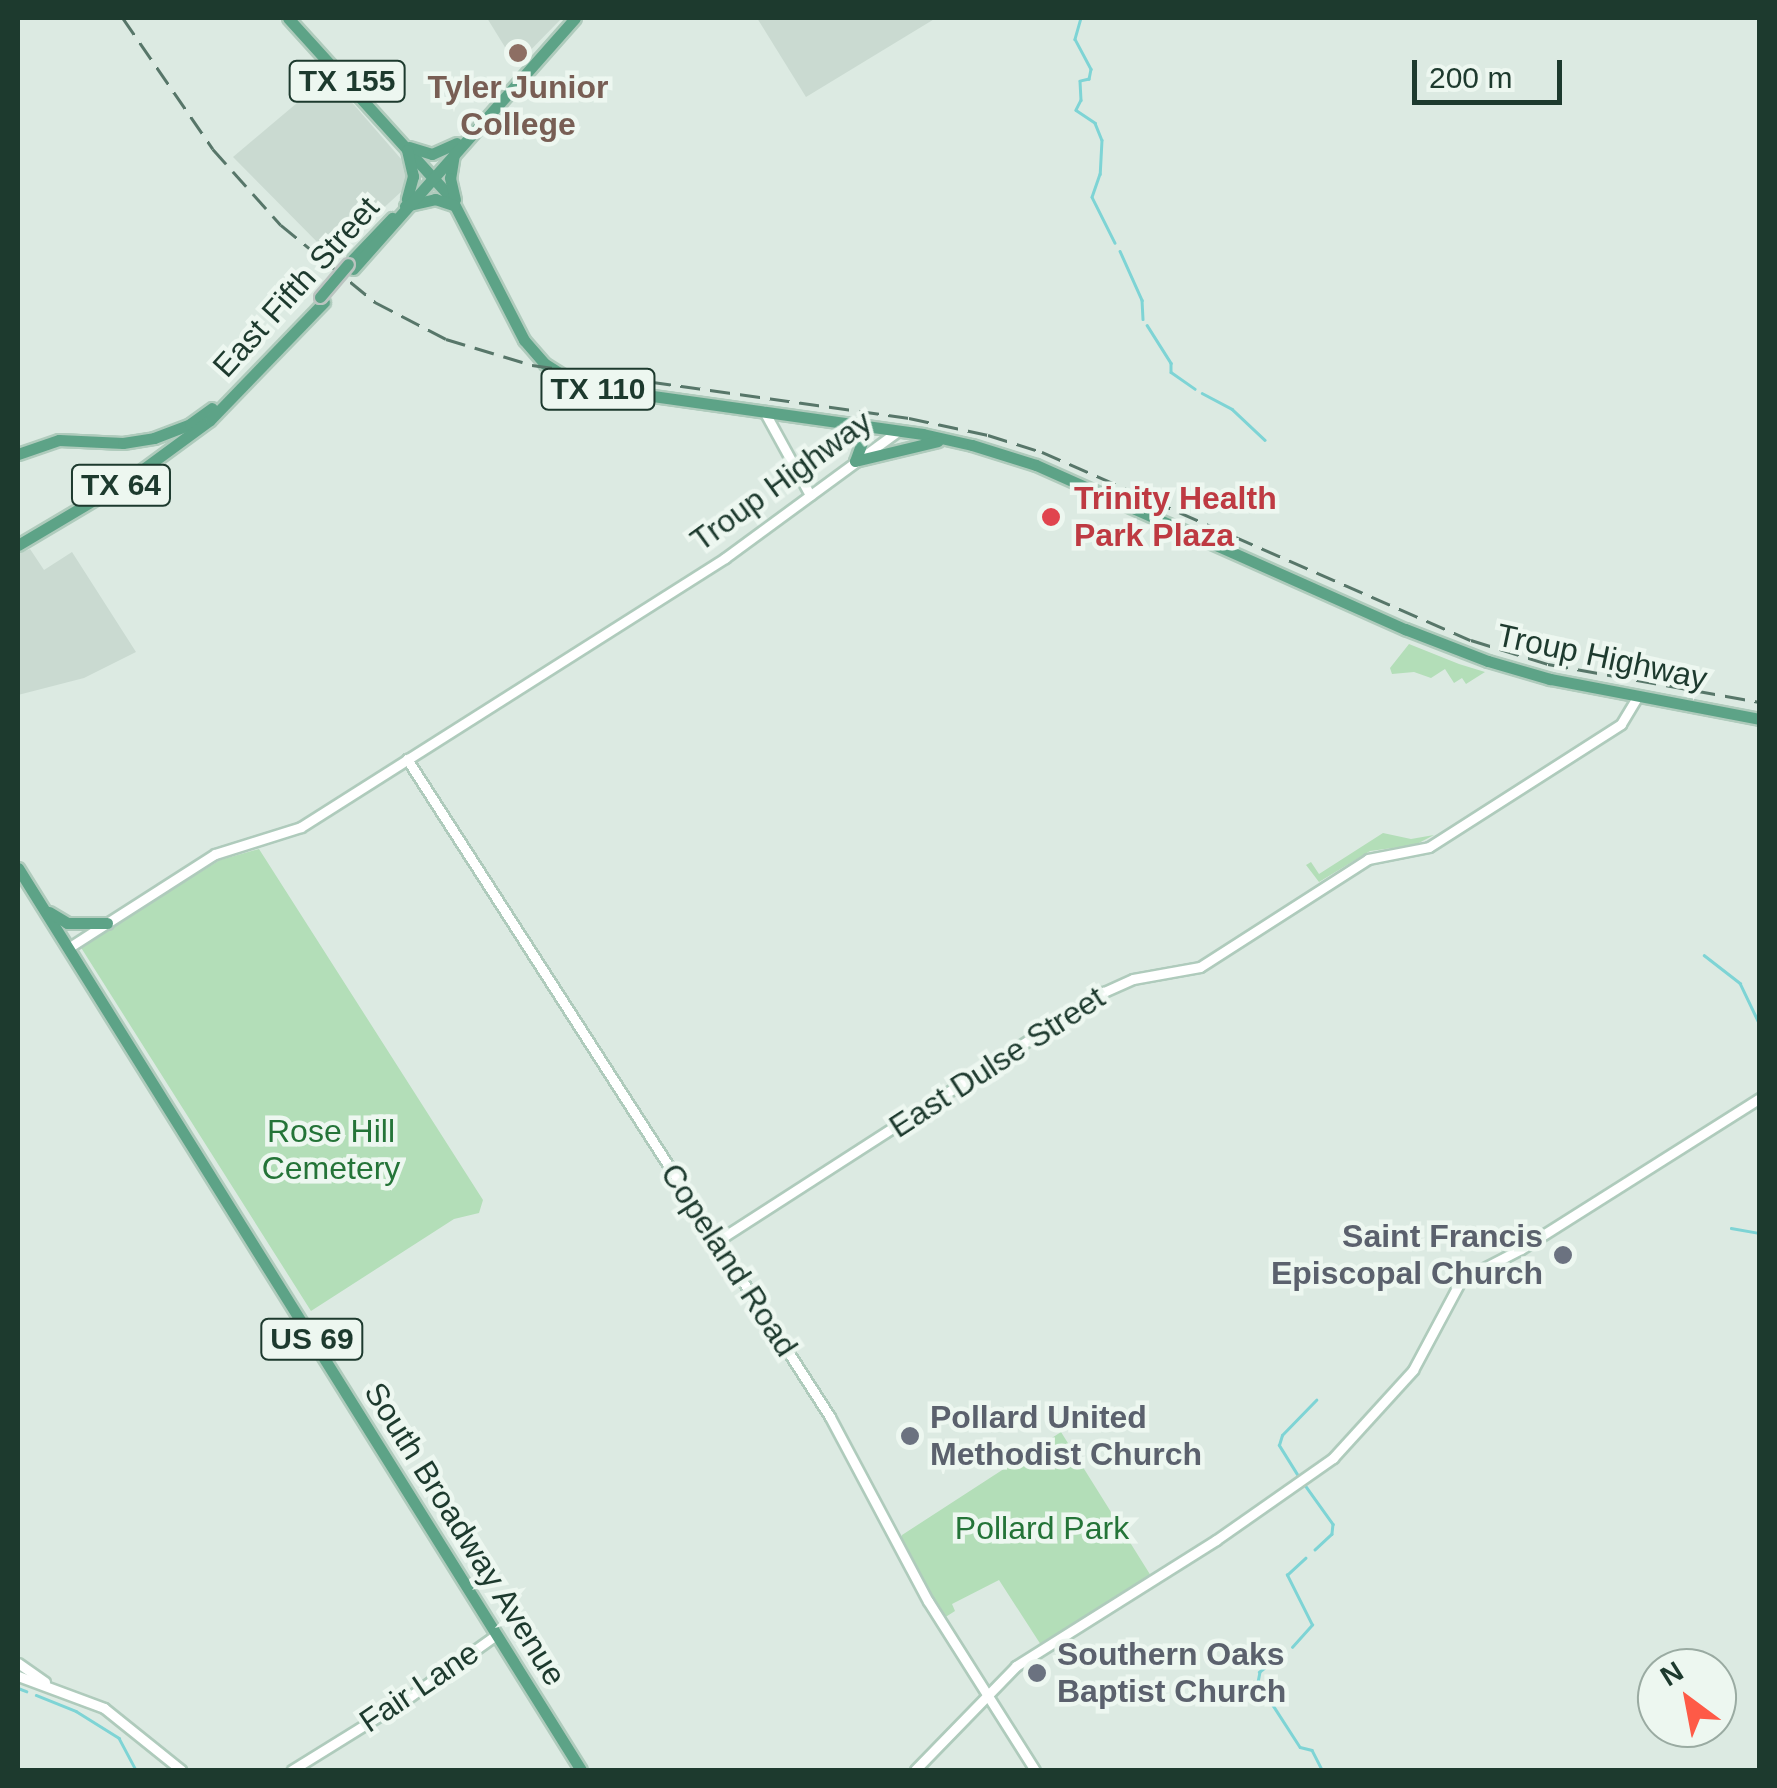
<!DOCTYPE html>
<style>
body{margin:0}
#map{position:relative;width:1777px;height:1788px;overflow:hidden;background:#dceae2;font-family:Helvetica,sans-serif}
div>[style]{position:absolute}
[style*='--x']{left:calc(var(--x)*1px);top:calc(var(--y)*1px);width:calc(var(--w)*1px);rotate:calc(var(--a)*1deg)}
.built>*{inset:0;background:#cadad1}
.green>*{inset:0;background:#b3deb8}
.stream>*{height:2.5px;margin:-1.25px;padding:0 1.25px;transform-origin:1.25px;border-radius:1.25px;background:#7ed4d5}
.roads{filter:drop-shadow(2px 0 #afcbbc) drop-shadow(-2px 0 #afcbbc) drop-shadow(0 2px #afcbbc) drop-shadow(0 -2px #afcbbc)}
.secondary>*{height:9px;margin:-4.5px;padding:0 4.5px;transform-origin:4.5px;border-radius:4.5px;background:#fff}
.primary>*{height:11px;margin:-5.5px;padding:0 5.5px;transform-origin:5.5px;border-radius:5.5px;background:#5da387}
.rail>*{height:2.5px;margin-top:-1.25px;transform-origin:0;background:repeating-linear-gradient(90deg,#577669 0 20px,transparent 0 30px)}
.bridges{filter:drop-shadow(2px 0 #bbc4c0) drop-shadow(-2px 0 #bbc4c0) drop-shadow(0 2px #bbc4c0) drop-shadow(0 -2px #bbc4c0)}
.primary-bridge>*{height:11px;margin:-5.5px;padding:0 5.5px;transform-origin:5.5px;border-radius:5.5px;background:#5da387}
.dots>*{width:28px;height:28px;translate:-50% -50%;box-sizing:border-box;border:5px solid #edf7f0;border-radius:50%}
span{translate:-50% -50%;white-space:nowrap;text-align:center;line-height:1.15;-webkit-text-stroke:9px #edf7f0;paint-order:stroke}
.shield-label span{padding:2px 8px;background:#edf7f0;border:2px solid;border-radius:8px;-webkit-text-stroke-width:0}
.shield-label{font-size:30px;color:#1d3a2e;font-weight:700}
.education-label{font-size:32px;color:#785e54;font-weight:700}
.street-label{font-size:32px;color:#1d3a2e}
.health-label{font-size:32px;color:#be3a42;font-weight:700}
.left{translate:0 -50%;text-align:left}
.park-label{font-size:32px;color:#247438}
.worship-label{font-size:32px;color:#5b616d;font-weight:700}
.right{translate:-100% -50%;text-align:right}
.frame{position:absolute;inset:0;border:20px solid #1d3a2e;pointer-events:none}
.north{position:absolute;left:1637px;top:1648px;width:100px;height:100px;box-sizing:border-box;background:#edf7f0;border:2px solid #9aaba2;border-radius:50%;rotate:328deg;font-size:28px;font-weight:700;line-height:40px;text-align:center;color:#1d3a2e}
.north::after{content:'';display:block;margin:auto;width:35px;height:45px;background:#fe5a47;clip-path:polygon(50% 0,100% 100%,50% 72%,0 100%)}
.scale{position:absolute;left:1412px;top:60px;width:150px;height:45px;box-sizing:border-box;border:5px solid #1d3a2e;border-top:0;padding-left:12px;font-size:30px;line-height:35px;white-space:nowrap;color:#1d3a2e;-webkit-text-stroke:8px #edf7f0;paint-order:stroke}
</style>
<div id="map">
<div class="built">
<div style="clip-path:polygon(487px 18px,562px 18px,516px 65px)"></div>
<div style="clip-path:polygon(757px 18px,936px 18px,806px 97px)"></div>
<div style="clip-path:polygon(329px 76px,402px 160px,407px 173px,402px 191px,331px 256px,233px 157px)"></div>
<div style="clip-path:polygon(30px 549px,44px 570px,72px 552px,136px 652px,84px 678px,18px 695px,18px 554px)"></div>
</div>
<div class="green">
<div style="clip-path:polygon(1409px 644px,1459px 664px,1485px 672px,1466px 684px,1462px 678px,1454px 683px,1445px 669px,1431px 678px,1414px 672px,1392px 674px,1390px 668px)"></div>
<div style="clip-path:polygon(1383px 833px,1411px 839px,1434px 835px,1415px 845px,1370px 851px,1319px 882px,1306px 865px,1311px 862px,1319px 874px)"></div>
<div style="clip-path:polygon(259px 849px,483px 1200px,479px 1213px,454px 1219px,311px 1311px,80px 946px,220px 860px)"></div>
<div style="clip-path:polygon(1061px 1432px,1151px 1576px,1041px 1645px,999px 1580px,952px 1604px,955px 1611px,944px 1618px,901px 1540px,902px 1535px)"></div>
</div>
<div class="stream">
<div style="--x:1081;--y:18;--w:22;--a:106"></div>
<div style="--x:1075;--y:39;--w:34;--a:62"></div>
<div style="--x:1091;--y:69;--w:10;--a:101"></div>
<div style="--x:1089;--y:79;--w:9;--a:167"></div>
<div style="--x:1080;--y:81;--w:19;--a:87"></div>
<div style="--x:1081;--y:100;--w:11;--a:117"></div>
<div style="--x:1076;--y:110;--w:23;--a:34"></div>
<div style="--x:1095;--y:123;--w:18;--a:68"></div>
<div style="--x:1102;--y:140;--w:34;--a:93"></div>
<div style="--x:1100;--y:174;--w:24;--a:109"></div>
<div style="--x:1092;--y:197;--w:51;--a:63.4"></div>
<div style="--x:1120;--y:251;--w:54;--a:65.8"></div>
<div style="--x:1142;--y:300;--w:19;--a:87"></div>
<div style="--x:1147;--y:325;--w:45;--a:57.7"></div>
<div style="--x:1171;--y:363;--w:9;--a:90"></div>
<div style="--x:1171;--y:372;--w:29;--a:35"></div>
<div style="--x:1202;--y:393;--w:34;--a:28"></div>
<div style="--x:1232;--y:409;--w:45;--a:43.2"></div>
<div style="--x:1704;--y:955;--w:46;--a:37.9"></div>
<div style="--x:1740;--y:983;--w:47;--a:64.5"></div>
<div style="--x:1731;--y:1228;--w:29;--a:10"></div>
<div style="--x:1298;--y:1476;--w:36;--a:-122"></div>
<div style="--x:1279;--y:1445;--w:10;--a:-73"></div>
<div style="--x:1282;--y:1435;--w:49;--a:-45.8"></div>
<div style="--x:1305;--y:1485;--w:48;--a:54.3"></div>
<div style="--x:1333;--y:1524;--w:10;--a:96"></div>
<div style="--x:1332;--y:1534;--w:23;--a:137"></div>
<div style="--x:1292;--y:1647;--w:30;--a:-48"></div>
<div style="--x:1312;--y:1625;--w:56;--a:-116.6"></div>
<div style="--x:1287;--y:1575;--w:25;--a:-43"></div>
<div style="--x:1284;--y:1653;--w:31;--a:142"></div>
<div style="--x:1260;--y:1672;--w:10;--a:101"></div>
<div style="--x:1258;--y:1682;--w:77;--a:57.1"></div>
<div style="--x:1300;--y:1747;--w:12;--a:14"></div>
<div style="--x:1312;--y:1750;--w:22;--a:63"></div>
<div style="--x:18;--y:1688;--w:9;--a:21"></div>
<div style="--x:36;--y:1695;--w:43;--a:21.8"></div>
<div style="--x:76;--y:1711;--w:51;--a:32.1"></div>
<div style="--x:119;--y:1738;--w:36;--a:62"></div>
</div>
<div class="roads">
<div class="secondary">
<div style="--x:764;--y:411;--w:96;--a:61.3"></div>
<div style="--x:407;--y:759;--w:782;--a:57.26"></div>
<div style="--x:830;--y:1417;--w:208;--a:62"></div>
<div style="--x:928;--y:1601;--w:200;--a:57.7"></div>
<div style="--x:68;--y:948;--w:174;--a:-32.6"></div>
<div style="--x:215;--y:854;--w:90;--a:-17.4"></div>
<div style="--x:301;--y:827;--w:502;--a:-32.39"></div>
<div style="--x:725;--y:558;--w:215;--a:-36.3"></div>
<div style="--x:717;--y:1241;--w:460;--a:-32.8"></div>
<div style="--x:1104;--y:992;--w:32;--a:-24"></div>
<div style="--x:1133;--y:979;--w:68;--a:-10.2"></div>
<div style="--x:1200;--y:967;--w:200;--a:-32.7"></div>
<div style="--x:1368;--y:859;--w:62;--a:-11.1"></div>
<div style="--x:1429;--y:847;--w:228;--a:-32.6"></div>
<div style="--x:1621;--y:724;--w:33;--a:-59"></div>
<div style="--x:18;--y:1663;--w:33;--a:35"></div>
<div style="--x:18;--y:1676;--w:92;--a:20.4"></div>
<div style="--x:104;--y:1708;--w:99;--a:38.8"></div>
<div style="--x:292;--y:1770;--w:133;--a:-31.8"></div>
<div style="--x:405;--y:1700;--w:112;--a:-35.5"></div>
<div style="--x:915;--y:1770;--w:145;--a:-45.8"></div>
<div style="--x:1016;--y:1666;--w:236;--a:-32.2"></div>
<div style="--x:1216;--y:1540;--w:143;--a:-35"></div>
<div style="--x:1333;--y:1458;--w:119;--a:-47.7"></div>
<div style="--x:1413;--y:1370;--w:102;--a:-61.9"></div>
<div style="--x:1461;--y:1280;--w:68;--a:-27.3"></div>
<div style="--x:1521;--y:1249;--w:283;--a:-32.3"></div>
</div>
<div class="primary">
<div style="--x:288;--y:18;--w:243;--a:47.8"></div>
<div style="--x:451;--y:198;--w:160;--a:62.8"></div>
<div style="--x:524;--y:340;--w:32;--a:49"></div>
<div style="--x:545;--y:364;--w:32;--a:32"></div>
<div style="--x:572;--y:381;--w:32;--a:14"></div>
<div style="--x:603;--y:389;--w:323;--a:8"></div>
<div style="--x:923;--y:434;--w:50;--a:12.7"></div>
<div style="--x:972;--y:445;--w:67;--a:17.4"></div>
<div style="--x:1036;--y:465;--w:404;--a:24"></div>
<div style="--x:1405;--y:629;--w:89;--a:21.1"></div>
<div style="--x:1488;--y:661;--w:65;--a:16.2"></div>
<div style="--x:1550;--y:679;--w:214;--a:10.8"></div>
<div style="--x:409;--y:147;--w:24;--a:17"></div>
<div style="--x:432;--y:154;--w:27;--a:-24"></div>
<div style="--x:407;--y:150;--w:27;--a:77"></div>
<div style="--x:413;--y:176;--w:24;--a:105"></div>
<div style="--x:454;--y:154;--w:24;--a:99"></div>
<div style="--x:450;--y:178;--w:22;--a:77"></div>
<div style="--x:405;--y:206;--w:31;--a:-13"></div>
<div style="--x:435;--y:199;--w:20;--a:18"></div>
<div style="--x:353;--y:259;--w:57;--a:-46.4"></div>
<div style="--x:353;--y:269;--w:335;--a:-48.5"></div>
<div style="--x:840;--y:424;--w:28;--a:39"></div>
<div style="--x:862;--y:442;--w:20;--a:110"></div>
<div style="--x:18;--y:454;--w:43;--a:-18.9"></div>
<div style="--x:59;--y:440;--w:64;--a:2.7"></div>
<div style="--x:123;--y:443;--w:31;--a:-9"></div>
<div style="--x:154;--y:438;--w:39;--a:-21"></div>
<div style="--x:190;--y:424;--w:27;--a:-36"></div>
<div style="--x:855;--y:461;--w:85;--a:-13.5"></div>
<div style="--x:18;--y:545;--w:131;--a:-30.7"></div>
<div style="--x:131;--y:478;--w:98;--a:-36.3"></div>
<div style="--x:210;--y:420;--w:164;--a:-46"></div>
<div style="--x:18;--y:868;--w:1063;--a:58.03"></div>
<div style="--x:49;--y:912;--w:21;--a:31"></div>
<div style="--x:67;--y:923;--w:40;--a:0"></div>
</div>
</div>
<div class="rail">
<div style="--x:123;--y:18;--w:159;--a:55.5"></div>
<div style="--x:213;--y:149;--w:102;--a:48.2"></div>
<div style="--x:281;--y:225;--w:122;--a:39.3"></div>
<div style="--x:375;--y:302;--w:80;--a:27.5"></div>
<div style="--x:446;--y:339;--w:90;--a:16.8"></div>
<div style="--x:532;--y:365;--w:381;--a:8"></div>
<div style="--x:909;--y:418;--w:81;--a:12.1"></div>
<div style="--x:988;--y:435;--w:57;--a:17.5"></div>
<div style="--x:1042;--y:452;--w:468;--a:23.7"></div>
<div style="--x:1471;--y:640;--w:81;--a:17.3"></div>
<div style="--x:1548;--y:664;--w:215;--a:10.2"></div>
</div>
<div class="bridges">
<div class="primary-bridge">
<div style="--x:320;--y:297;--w:43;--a:-49.7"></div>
</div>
</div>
<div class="dots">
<div style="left:518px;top:53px;background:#8d6e63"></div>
<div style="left:1051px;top:517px;background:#e0444e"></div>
<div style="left:1563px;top:1255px;background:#6b7280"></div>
<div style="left:910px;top:1436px;background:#6b7280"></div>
<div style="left:1037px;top:1673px;background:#6b7280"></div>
</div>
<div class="shield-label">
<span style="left:347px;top:81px">TX 155</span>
<span style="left:598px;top:389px">TX 110</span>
<span style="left:121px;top:485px">TX 64</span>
<span style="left:312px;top:1339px">US 69</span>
</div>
<div class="education-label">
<span style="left:518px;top:106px">Tyler Junior<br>College</span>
</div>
<div class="street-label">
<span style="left:296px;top:287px;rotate:-48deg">East Fifth Street</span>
<span style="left:781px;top:481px;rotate:-36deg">Troup Highway</span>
<span style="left:1602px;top:657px;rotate:12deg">Troup Highway</span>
<span style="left:997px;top:1062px;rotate:-33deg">East Dulse Street</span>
<span style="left:729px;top:1260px;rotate:57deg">Copeland Road</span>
<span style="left:465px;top:1534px;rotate:58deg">South Broadway Avenue</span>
<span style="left:419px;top:1687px;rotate:-34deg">Fair Lane</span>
</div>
<div class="health-label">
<span class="left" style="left:1074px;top:517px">Trinity Health<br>Park Plaza</span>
</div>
<div class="park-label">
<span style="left:331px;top:1150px">Rose Hill<br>Cemetery</span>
<span style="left:1042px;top:1528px">Pollard Park</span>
</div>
<div class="worship-label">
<span class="right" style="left:1543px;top:1255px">Saint Francis<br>Episcopal Church</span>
<span class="left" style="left:930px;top:1436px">Pollard United<br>Methodist Church</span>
<span class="left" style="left:1057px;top:1673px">Southern Oaks<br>Baptist Church</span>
</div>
<div class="frame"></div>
<div class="north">N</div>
<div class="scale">200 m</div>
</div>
